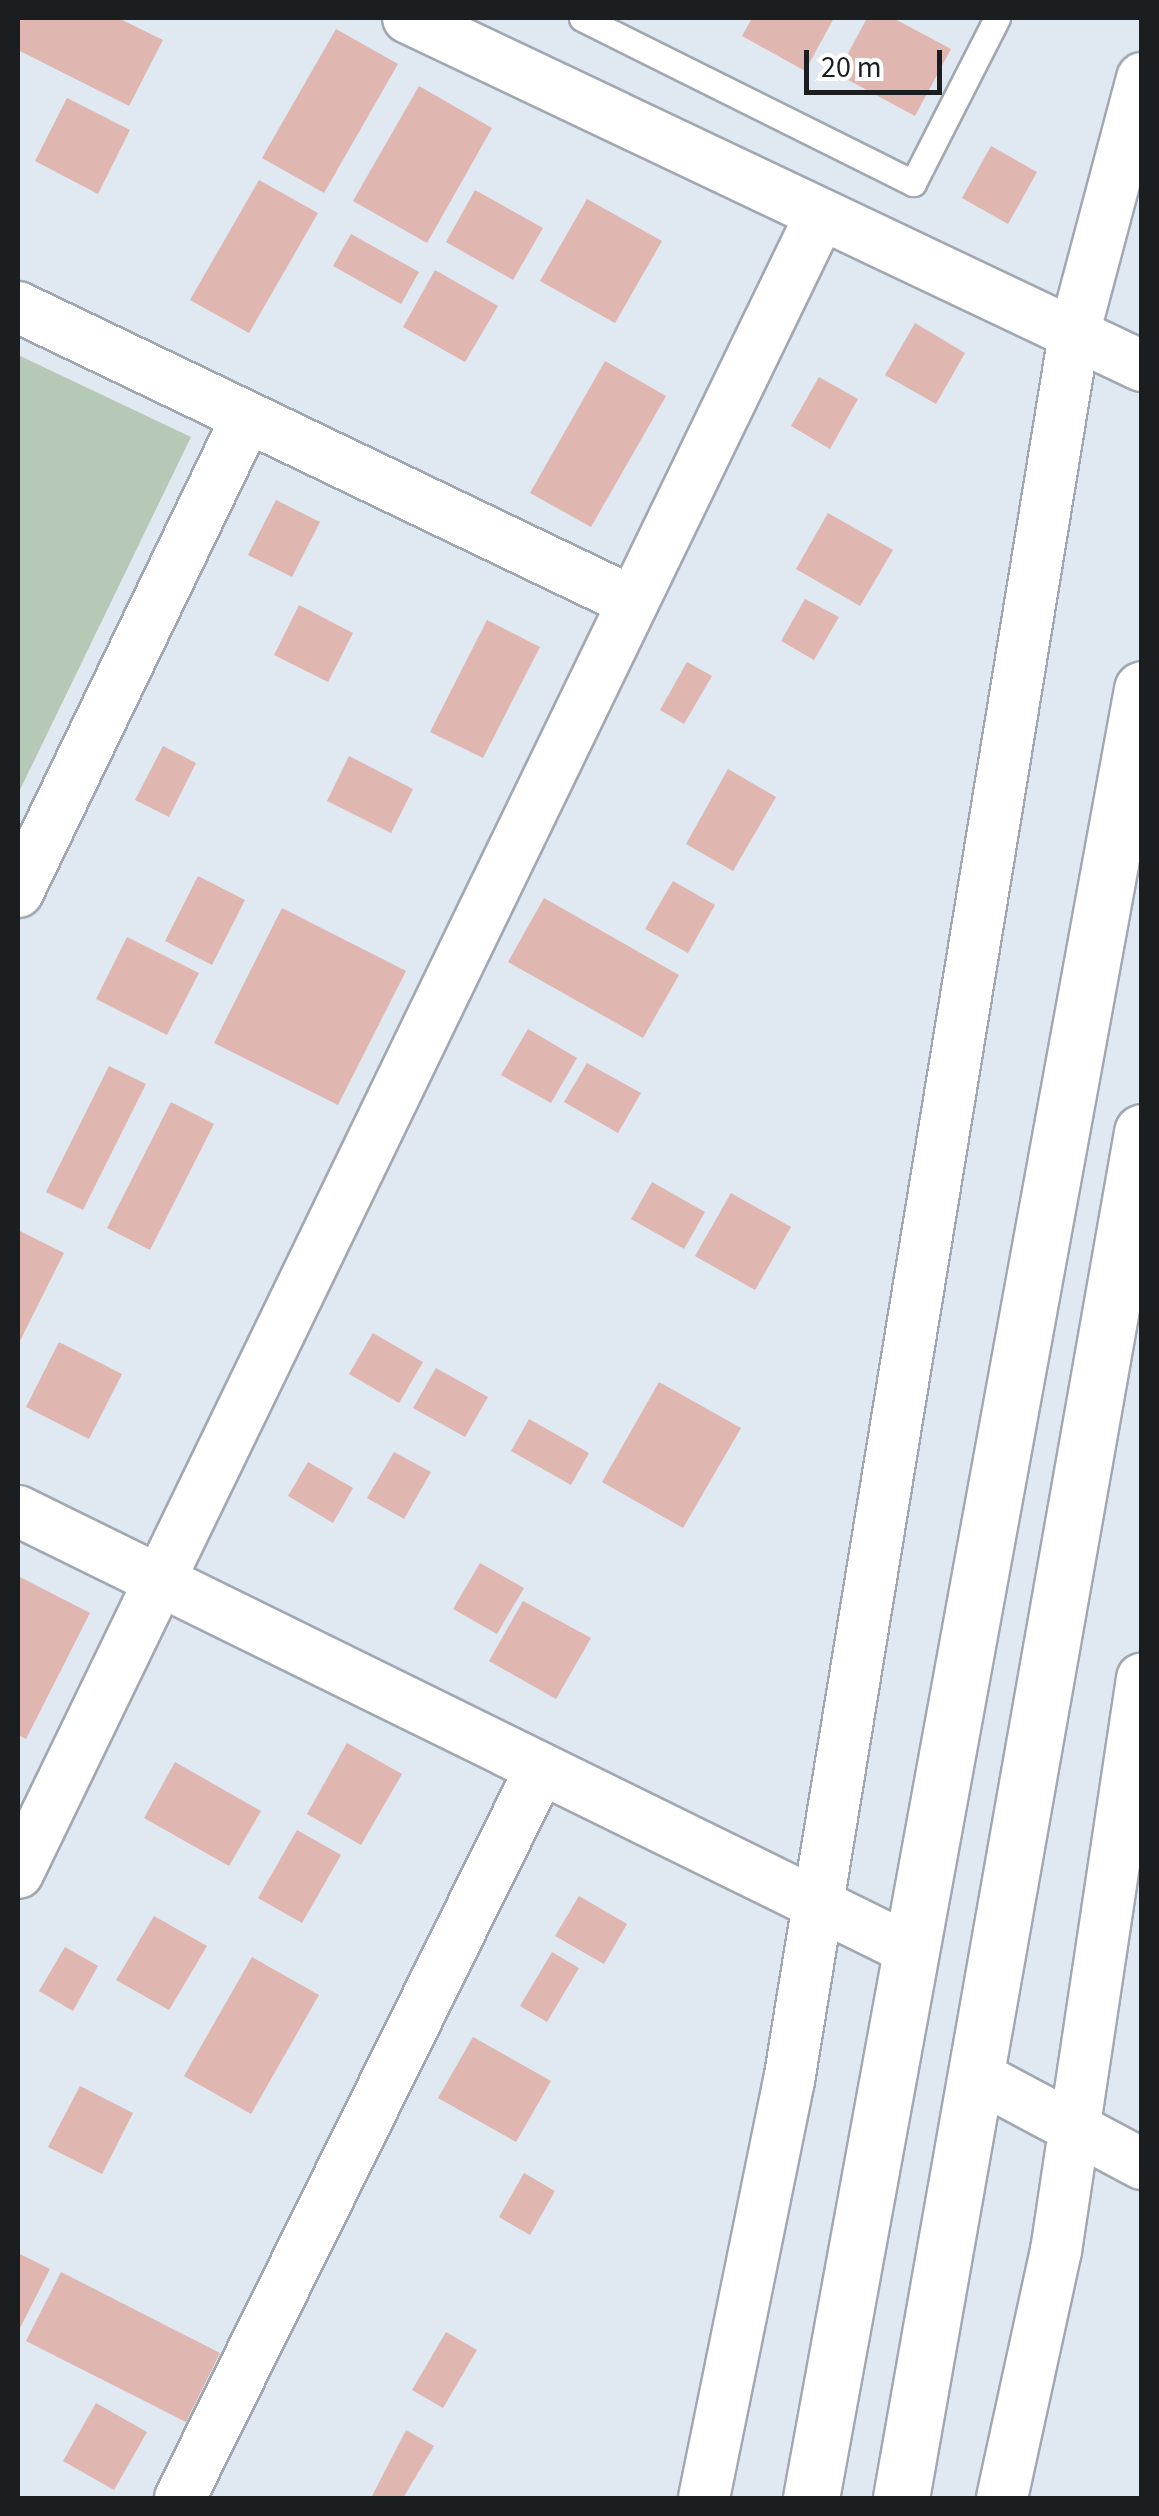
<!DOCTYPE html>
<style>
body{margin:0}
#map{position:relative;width:1159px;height:2516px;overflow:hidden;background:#e0e8f2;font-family:"Source Sans 3",sans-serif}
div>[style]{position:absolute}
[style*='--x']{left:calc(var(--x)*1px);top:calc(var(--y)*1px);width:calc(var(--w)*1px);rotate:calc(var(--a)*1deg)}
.green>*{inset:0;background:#b5c9b6}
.building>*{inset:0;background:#dfb6b0}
.roads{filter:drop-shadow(2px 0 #a1a8b1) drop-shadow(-2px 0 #a1a8b1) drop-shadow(0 2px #a1a8b1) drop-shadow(0 -2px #a1a8b1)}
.service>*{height:25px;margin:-12.5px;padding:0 12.5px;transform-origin:12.5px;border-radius:12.5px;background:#fff}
.minor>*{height:50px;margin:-25px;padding:0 25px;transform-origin:25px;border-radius:25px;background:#fff}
.tertiary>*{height:55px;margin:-27.5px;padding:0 27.5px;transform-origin:27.5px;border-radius:27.5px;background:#fff}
span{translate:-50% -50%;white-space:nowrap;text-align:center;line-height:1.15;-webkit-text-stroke:8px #fff;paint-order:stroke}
.frame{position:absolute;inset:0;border:20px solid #1b1e21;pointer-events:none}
.scale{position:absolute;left:804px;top:50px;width:138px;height:45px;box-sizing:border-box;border:5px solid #1b1e21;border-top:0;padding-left:12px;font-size:30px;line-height:35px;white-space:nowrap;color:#1b1e21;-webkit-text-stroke:8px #fff;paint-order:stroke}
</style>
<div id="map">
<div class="green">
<div style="clip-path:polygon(18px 355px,191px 437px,18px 794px,18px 354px)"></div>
</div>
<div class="building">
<div style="clip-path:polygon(18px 18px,118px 18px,163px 40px,129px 106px,18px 50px)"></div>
<div style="clip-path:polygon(752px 18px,834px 18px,805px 71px,742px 36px)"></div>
<div style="clip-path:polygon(867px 18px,893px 18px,951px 49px,915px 116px,837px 74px)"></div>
<div style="clip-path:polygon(336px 29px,398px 64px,324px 193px,262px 158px)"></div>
<div style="clip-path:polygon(419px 86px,492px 128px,427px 243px,353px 201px)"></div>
<div style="clip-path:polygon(67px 98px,130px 130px,98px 194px,35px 161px)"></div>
<div style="clip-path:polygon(991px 146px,1037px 172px,1008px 224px,962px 198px)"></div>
<div style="clip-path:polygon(259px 180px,318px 213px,249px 333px,190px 300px)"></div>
<div style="clip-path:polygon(475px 190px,543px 228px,513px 280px,446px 242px)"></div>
<div style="clip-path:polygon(587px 199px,662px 241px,615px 323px,540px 281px)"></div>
<div style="clip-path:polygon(351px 234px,419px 272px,401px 304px,333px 266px)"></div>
<div style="clip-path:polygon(435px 270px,498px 306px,465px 362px,403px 327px)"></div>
<div style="clip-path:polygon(915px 323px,965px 353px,936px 404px,885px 375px)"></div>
<div style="clip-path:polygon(605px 361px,666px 396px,591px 527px,530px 493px)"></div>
<div style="clip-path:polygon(819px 377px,858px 399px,830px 449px,791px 426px)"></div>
<div style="clip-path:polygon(276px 500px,320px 522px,292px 577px,248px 555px)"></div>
<div style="clip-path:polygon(828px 513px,893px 550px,860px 606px,796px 569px)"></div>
<div style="clip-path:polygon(805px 599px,839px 617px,814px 660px,781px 641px)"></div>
<div style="clip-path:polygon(299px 605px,353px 633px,328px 682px,274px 655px)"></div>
<div style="clip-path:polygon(487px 620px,540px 647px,483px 758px,430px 732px)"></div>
<div style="clip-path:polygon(687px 662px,712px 676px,684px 724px,660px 710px)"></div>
<div style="clip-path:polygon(163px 746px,196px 763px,169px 817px,135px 800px)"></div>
<div style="clip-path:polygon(349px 756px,413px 789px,391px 833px,327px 801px)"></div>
<div style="clip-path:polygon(728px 769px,776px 797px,733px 871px,686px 844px)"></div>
<div style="clip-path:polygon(198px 876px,245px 900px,212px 965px,165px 941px)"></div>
<div style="clip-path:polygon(673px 881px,715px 905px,688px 953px,645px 929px)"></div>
<div style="clip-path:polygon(544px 898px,679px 975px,643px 1038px,508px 962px)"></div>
<div style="clip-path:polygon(282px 908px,406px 971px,338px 1105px,214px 1043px)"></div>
<div style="clip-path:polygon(127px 937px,199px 973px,167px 1035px,96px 999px)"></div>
<div style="clip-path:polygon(528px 1029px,577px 1058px,551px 1103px,501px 1075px)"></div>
<div style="clip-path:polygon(587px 1063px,641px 1093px,618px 1133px,564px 1102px)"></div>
<div style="clip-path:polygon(109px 1066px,146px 1084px,83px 1210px,46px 1192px)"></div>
<div style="clip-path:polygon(171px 1102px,214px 1124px,150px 1250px,107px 1228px)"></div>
<div style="clip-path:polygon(652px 1182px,705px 1212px,684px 1249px,631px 1219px)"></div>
<div style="clip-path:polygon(731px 1193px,791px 1227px,755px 1290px,695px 1256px)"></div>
<div style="clip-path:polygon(18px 1230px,64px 1253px,18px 1345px)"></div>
<div style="clip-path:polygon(373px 1333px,423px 1362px,399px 1403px,349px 1374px)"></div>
<div style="clip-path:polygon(59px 1342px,122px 1374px,89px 1439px,26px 1407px)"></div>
<div style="clip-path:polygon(436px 1368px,488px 1397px,465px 1437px,413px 1408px)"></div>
<div style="clip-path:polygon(659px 1382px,741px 1428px,683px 1528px,602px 1482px)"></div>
<div style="clip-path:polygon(529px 1419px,589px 1453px,571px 1485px,511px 1451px)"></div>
<div style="clip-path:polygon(394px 1452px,431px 1472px,404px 1519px,367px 1498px)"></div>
<div style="clip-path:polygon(308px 1462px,353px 1488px,333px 1523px,288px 1496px)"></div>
<div style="clip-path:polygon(480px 1563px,524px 1588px,497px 1634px,453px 1609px)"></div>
<div style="clip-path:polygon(18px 1576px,90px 1613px,26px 1739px,18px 1735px)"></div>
<div style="clip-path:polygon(523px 1601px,591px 1638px,556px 1699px,489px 1661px)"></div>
<div style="clip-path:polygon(347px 1743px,402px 1774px,361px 1845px,307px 1814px)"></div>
<div style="clip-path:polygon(175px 1762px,261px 1811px,229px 1866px,144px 1818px)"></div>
<div style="clip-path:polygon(297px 1830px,341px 1855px,302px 1923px,258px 1898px)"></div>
<div style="clip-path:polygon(579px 1896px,627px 1924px,604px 1964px,555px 1936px)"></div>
<div style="clip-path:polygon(154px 1916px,207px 1946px,169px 2010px,116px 1980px)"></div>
<div style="clip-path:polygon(65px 1947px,98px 1966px,73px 2011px,39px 1991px)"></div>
<div style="clip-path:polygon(552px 1952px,579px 1968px,547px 2022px,520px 2006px)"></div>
<div style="clip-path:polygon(252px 1957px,319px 1995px,251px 2114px,184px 2076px)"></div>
<div style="clip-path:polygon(473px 2037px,551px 2081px,516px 2142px,438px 2098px)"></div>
<div style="clip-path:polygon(80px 2086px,133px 2113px,102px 2174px,48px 2147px)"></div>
<div style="clip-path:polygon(524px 2173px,555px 2191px,530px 2235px,499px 2217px)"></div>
<div style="clip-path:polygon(18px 2253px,50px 2269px,18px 2332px)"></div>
<div style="clip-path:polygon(61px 2272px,220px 2353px,186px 2422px,26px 2341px)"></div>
<div style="clip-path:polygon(446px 2332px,477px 2350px,443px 2408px,412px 2390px)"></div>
<div style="clip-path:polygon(96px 2403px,147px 2432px,114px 2490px,63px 2461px)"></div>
<div style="clip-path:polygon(406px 2430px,434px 2446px,403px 2498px,371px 2498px)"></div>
</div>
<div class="roads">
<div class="service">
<div style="--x:582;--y:18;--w:370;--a:26.5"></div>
<div style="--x:913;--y:183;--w:185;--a:-63"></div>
</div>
<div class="minor">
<div style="--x:408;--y:18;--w:812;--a:25.37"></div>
<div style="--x:18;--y:307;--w:682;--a:25.63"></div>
<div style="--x:18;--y:892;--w:527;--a:-64.26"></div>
<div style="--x:18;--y:1511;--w:995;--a:26.18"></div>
<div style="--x:18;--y:1873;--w:1843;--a:-64.17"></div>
<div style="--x:975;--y:2075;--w:189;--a:28.1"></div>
<div style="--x:180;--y:2498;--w:814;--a:-63.69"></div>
<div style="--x:704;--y:2498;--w:426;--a:-78.5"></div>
<div style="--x:789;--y:2081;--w:1770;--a:-80.73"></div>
<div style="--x:1074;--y:334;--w:265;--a:-75.1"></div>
<div style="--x:1002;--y:2498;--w:253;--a:-77.7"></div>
<div style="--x:1056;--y:2251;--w:579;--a:-81.46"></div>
</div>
<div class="tertiary">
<div style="--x:811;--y:2498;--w:1839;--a:-79.63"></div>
<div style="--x:901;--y:2498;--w:1387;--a:-79.99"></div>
</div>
</div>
<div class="frame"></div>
<div class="scale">20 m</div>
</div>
